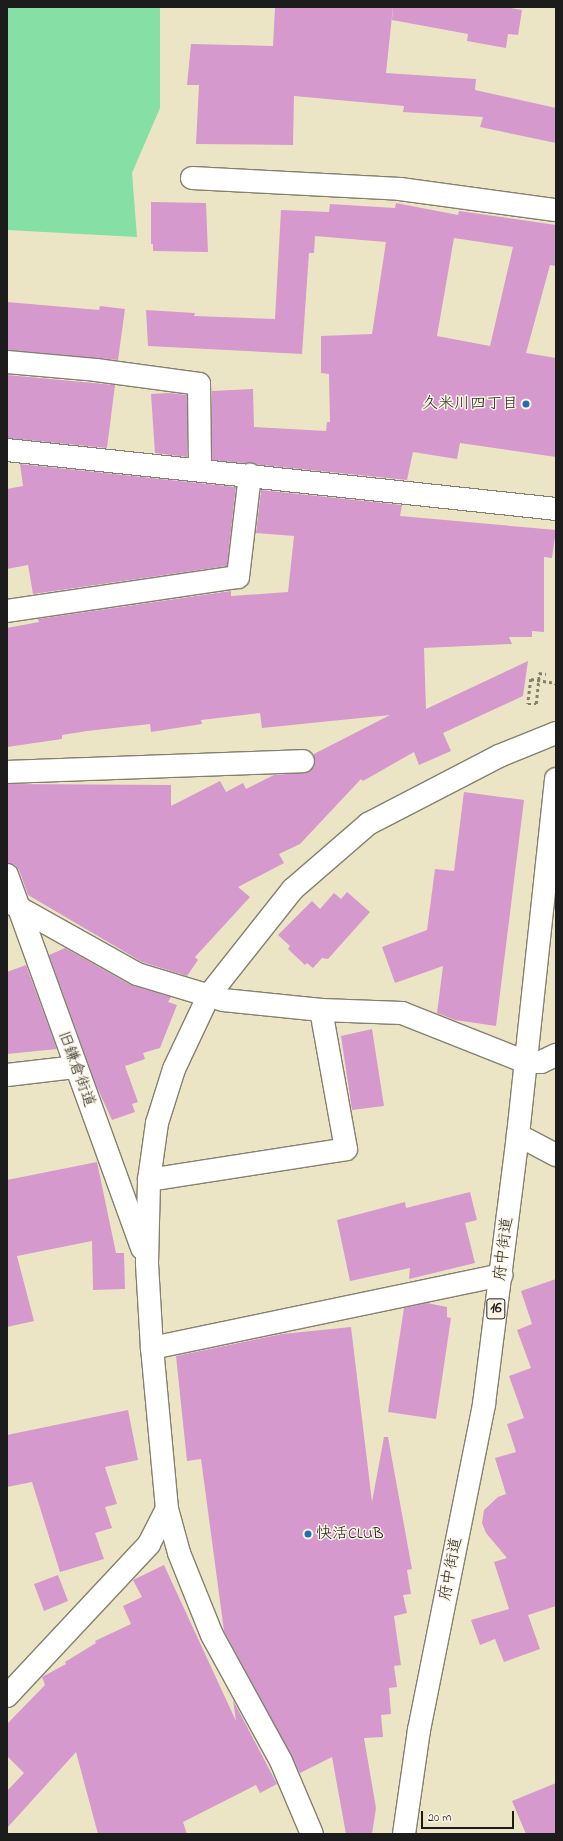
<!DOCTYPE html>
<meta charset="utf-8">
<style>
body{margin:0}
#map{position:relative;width:563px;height:1841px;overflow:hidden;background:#ece5c5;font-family:"Indie Flower","Klee One",sans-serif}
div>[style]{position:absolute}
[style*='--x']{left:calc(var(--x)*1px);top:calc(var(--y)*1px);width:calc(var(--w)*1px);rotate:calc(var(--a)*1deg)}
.green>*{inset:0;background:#86dfa4}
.building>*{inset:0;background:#d699cd}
.path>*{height:2.5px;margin-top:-1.25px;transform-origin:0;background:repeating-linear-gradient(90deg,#848070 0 3px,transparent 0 6px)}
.roads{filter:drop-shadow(1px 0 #848070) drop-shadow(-1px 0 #848070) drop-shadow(0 1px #848070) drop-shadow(0 -1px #848070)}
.minor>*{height:22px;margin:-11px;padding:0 11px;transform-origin:11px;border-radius:11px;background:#fff}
.major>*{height:22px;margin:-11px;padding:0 11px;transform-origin:11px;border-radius:11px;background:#fff}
.path-bridge>*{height:2.5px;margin-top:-1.25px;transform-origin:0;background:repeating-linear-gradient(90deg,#848070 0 3px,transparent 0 6px)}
.dots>*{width:11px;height:11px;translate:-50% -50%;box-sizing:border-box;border:2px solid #fcf5e5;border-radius:50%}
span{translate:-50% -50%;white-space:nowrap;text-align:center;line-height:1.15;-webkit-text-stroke:3px #fcf5e5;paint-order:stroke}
.shield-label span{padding:1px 3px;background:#fcf5e5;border:1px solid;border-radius:3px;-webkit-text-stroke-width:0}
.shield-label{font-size:15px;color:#1c1c1c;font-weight:700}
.poi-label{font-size:16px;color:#1c1c1c}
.right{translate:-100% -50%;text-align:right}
.left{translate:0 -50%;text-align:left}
.street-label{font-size:16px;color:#1c1c1c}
.frame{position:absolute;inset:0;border:8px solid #1c1c1c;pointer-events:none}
.scale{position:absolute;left:421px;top:1811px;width:93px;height:18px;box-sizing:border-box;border:2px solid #1c1c1c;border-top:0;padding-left:5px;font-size:12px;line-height:14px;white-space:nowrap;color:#1c1c1c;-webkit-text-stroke:3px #fcf5e5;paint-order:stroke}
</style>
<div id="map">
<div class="green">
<div style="clip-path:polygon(7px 7px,160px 7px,160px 108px,132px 173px,137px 237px,7px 230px)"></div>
</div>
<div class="building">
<div style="clip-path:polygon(275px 7px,393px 7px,386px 73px,476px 79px,475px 90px,556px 108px,556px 143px,480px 127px,483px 117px,403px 112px,404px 106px,294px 96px,293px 145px,196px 144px,199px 85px,187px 85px,191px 44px,273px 46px)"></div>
<div style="clip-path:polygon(393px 7px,506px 7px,522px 10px,518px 35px,508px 34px,506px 48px,467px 41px,468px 34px,392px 20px)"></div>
<div style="clip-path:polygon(151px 202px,206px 203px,208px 252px,153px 251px,153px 244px,151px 244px)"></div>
<div style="clip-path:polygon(evenodd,396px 203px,458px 215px,459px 211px,556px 225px,556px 266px,550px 265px,526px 353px,556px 358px,556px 457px,460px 443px,457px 459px,413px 452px,407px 480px,212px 460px,212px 391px,253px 389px,254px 427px,326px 431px,327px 422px,330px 422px,329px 374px,321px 373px,321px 336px,372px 334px,386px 242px,315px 236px,314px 253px,309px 253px,302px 354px,148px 346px,146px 310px,195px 313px,194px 316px,275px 319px,281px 210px,329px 212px,330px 204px,395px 208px,396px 203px,454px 238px,513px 247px,490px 346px,437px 336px,454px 238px)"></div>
<div style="clip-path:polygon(7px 302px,99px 310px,100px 306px,125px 309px,118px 360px,7px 350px)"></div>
<div style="clip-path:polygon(7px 375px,115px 385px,107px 448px,7px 438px)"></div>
<div style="clip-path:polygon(169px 393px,187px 395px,187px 457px,155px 453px,151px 394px)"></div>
<div style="clip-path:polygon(20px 464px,236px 487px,227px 566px,33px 594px,28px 565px,7px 569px,7px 489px,23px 486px)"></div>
<div style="clip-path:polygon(261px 490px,402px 505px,400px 516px,556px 530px,552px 558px,544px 557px,544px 632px,532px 631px,532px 637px,509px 637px,512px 644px,424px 648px,426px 709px,528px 661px,523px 696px,443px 733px,451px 751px,419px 765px,414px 752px,363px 781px,361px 779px,300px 844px,279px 854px,284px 863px,238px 887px,250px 897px,195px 957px,198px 960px,187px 976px,142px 962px,28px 895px,19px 870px,15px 865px,7px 863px,7px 784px,171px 785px,171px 806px,220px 781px,226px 792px,243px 783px,246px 789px,274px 775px,309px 772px,314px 766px,314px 754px,390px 715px,262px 728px,260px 713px,201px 720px,202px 724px,151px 732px,150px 724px,87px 731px,62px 735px,62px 739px,7px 747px,7px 628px,39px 622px,38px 619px,231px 591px,231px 596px,288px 592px,294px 536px,256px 533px)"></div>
<div style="clip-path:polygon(464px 792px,524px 800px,496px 1026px,455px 1020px,437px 1013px,443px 966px,395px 983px,382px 947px,427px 930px,435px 869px,454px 871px)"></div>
<div style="clip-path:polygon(347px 892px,370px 912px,328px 959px,322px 958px,313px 968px,307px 963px,305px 965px,288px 949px,290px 946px,278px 935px,312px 901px,320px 909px,334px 893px,341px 899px)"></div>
<div style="clip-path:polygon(65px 948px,131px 985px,171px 997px,168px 1002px,177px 1005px,160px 1048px,143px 1053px,145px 1059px,125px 1066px,138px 1102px,132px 1104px,135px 1112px,112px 1120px,96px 1085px,49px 955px)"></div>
<div style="clip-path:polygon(26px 965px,57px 1049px,7px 1054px,7px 972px)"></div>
<div style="clip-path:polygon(372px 1029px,384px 1106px,352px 1110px,341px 1036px)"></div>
<div style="clip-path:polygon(97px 1162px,116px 1253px,124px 1253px,125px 1289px,93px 1290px,92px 1241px,17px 1256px,34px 1321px,7px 1327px,7px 1180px)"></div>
<div style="clip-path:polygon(470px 1192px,477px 1220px,465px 1223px,475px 1263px,409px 1279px,410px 1268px,350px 1281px,337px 1220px,405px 1202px,406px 1208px)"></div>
<div style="clip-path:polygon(556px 1279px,556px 1606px,528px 1615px,540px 1649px,504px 1662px,495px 1639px,480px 1645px,471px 1620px,509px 1609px,494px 1562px,507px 1558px,486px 1533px,482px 1523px,484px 1510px,498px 1497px,506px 1494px,495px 1458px,516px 1452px,507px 1424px,524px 1418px,509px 1376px,531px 1368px,517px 1330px,532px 1324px,521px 1291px)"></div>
<div style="clip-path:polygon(427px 1303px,447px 1307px,447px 1317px,451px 1318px,436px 1419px,388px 1412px,404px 1308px)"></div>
<div style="clip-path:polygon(351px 1327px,372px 1502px,384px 1437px,388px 1437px,412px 1569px,407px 1570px,411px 1594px,403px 1595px,407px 1613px,394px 1616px,401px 1665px,394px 1666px,397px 1687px,389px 1688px,391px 1714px,381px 1715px,383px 1737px,364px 1738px,376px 1808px,372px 1834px,346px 1834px,332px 1757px,300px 1773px,224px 1631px,201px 1459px,187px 1461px,176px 1356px,282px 1334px)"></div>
<div style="clip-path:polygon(128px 1410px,138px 1460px,105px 1467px,117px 1504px,105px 1507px,112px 1528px,95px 1533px,104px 1559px,60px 1572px,32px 1482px,7px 1487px,7px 1435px)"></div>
<div style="clip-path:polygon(164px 1565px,236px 1721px,233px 1700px,277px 1784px,260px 1793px,256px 1785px,183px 1822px,187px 1834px,98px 1834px,76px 1752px,7px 1828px,7px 1791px,24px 1773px,7px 1756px,7px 1724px,45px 1685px,42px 1677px,66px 1664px,65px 1662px,96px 1643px,95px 1641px,131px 1624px,123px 1606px,142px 1597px,133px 1580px)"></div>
<div style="clip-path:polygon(58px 1575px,68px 1601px,44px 1611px,34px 1584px)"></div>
<div style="clip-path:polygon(556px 1783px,556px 1834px,526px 1834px,512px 1801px)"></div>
</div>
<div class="path">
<div style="--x:531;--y:679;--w:25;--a:97"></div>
<div style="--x:528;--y:704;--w:8;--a:0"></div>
<div style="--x:536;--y:704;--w:31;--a:-84"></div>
<div style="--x:539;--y:673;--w:7;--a:8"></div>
</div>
<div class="roads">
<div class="minor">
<div style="--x:192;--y:178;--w:208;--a:3"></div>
<div style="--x:400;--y:189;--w:157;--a:7.7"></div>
<div style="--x:7;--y:362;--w:89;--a:5.1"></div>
<div style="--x:96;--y:370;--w:104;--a:7.7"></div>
<div style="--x:199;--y:384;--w:85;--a:89.3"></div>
<div style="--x:7;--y:450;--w:552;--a:6.13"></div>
<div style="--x:7;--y:611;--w:233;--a:-8.4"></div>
<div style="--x:238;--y:577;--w:103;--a:-83.3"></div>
<div style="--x:7;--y:772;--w:296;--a:-2.1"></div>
<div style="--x:7;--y:875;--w:397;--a:70.1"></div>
<div style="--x:7;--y:901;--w:149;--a:29.3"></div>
<div style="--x:137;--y:974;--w:90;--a:16.8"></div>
<div style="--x:223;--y:1000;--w:99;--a:5.8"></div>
<div style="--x:321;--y:1010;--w:81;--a:2.1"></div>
<div style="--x:402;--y:1013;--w:133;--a:21.6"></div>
<div style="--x:526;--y:1062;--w:15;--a:0"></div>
<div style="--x:541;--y:1062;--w:17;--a:-25"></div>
<div style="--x:7;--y:1075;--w:68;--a:-6.7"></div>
<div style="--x:518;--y:1135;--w:43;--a:27.8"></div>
<div style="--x:149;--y:1180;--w:199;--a:-8.9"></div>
<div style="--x:346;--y:1149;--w:141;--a:-100.2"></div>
<div style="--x:152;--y:1348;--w:357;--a:-11.8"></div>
<div style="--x:167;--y:1509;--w:46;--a:74.7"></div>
<div style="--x:179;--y:1553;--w:88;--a:68.1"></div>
<div style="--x:212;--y:1635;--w:144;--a:61.3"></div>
<div style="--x:281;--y:1761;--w:79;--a:67"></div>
<div style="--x:7;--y:1696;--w:208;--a:-46.9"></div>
<div style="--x:149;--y:1544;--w:39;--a:-63"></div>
<div style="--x:167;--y:1509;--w:162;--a:-95.3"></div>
<div style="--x:152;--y:1348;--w:85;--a:-93.4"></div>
<div style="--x:147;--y:1263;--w:83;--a:-88.6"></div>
<div style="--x:149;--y:1180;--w:58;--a:-82"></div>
<div style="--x:157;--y:1123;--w:57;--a:-72.5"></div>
<div style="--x:174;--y:1069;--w:82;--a:-64.7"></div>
<div style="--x:209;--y:995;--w:135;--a:-51.6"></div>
<div style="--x:293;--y:889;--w:99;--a:-40.9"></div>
<div style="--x:368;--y:824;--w:148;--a:-27.4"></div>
<div style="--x:499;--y:756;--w:61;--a:-22"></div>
</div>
<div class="major">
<div style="--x:404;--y:1834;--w:105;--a:-81.8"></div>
<div style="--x:419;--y:1730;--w:332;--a:-78.7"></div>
<div style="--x:484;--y:1404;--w:271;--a:-82.8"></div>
<div style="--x:518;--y:1135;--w:358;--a:-83.9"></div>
</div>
</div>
<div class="path-bridge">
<div style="--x:531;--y:679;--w:25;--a:9"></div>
</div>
<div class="dots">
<div style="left:526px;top:404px;background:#1f6fb2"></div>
<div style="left:308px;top:1534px;background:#1f6fb2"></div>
</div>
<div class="shield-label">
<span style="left:496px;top:1309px">16</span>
</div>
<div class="poi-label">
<span class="right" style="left:518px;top:404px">久米川四丁目</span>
<span class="left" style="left:316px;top:1534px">快活CLUB</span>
</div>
<div class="street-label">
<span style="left:76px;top:1069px;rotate:70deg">旧鎌倉街道</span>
<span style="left:504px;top:1249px;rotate:-83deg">府中街道</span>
<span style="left:451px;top:1569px;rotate:-79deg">府中街道</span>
</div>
<div class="frame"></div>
<div class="scale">20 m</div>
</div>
